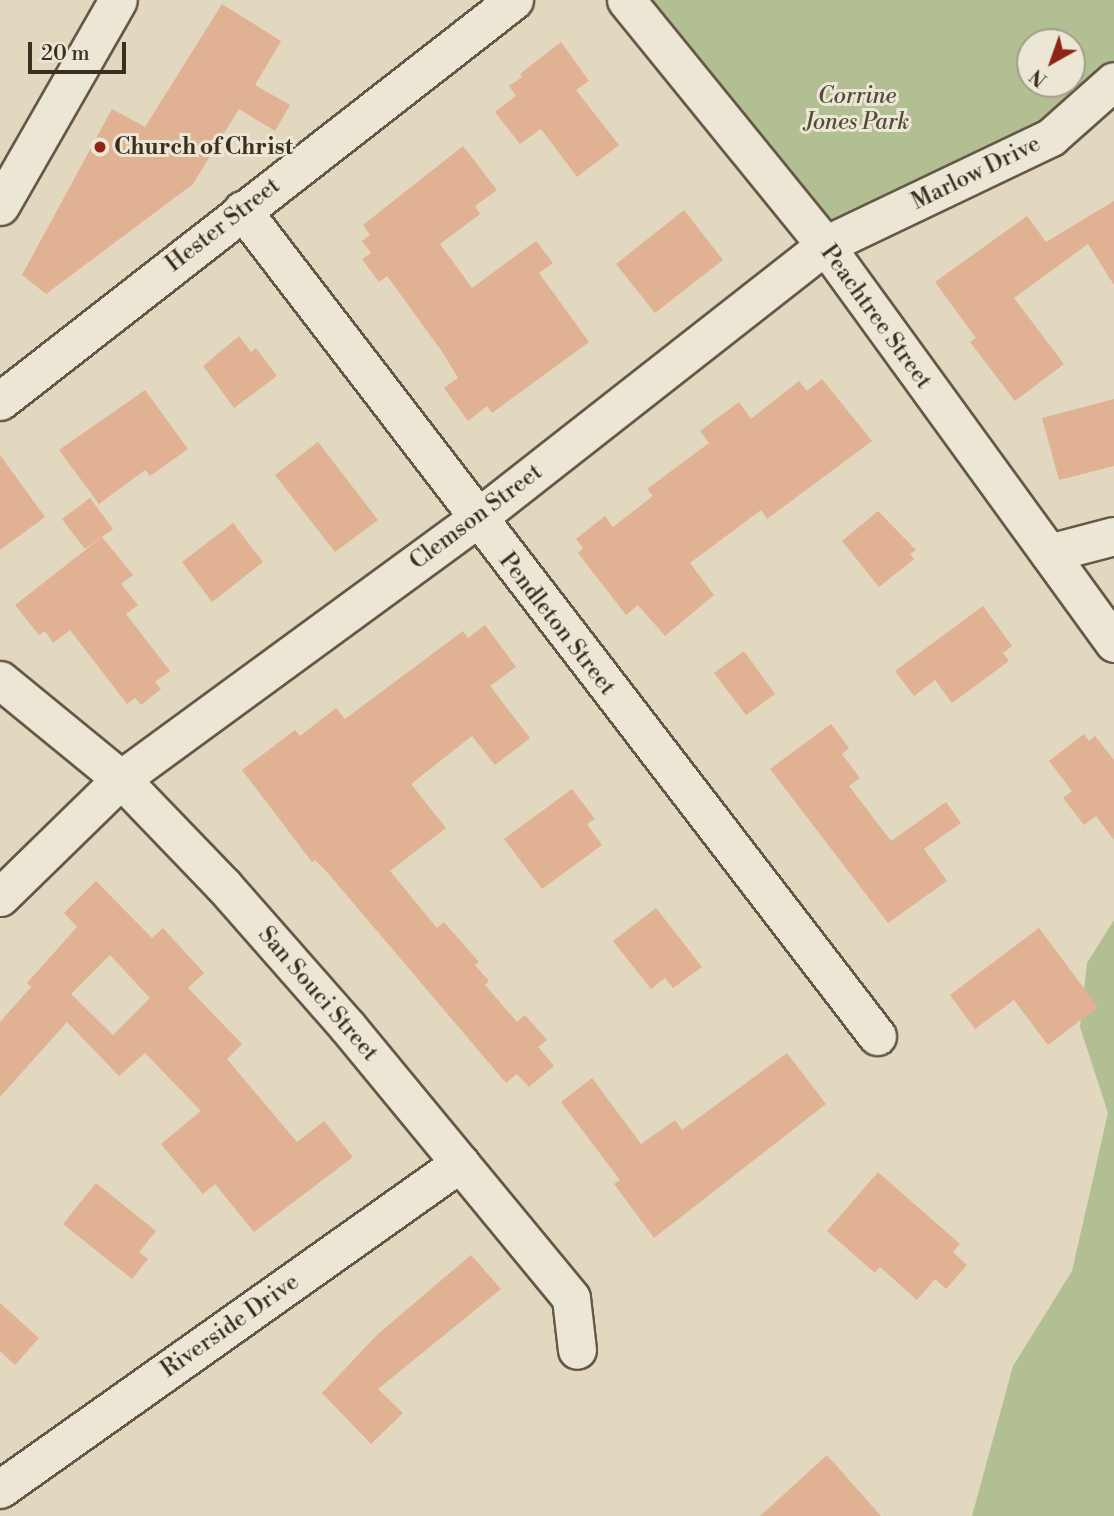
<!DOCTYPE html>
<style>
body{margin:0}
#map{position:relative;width:1114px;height:1516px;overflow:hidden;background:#e2d8bf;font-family:"Libre Bodoni",serif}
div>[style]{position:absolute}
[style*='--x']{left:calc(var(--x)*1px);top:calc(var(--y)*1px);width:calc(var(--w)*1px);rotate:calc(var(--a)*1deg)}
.green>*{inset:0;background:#b2bf93}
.building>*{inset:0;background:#e1b193}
.roads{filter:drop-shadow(2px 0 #655847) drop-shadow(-2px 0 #655847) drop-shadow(0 2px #655847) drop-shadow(0 -2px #655847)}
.minor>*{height:37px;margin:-18.5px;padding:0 18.5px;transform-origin:18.5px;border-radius:18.5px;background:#ece6d5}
.dots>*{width:19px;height:19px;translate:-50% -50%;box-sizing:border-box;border:4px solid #ece6d5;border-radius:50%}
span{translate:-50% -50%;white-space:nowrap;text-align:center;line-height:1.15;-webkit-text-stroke:6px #ece6d5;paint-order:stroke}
.park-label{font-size:23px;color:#534b36;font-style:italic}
.poi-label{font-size:23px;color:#3b2e1f;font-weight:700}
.left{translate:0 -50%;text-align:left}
.street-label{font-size:23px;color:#3b2e1f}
.north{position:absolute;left:1016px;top:28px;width:70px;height:70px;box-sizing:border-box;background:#ece6d5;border:2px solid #a59c8c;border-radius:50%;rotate:220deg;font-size:19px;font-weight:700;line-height:28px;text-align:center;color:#3b2e1f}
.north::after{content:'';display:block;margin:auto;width:24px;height:32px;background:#8f2418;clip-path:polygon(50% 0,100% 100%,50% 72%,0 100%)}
.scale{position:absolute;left:28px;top:42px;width:98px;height:32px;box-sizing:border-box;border:4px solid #3b2e1f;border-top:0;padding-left:9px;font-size:21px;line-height:24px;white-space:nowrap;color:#3b2e1f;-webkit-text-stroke:5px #ece6d5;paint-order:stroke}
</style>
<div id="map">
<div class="green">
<div style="clip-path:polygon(evenodd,626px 0,1114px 0,1114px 81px,825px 245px,626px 0,1030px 42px,1072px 42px,1072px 84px,1030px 84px,1030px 42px)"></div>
<div style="clip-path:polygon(1114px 920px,1114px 1516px,972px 1516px,1013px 1366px,1072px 1271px,1108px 1113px,1080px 1027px,1087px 963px)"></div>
</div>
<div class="building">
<div style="clip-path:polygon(222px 4px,281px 41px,255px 85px,290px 105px,275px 131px,239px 109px,193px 184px,46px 294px,22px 275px,112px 109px,145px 127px)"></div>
<div style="clip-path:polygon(561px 42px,589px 81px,576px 90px,619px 145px,577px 177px,541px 129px,520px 144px,495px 112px,516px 96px,509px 86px,522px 77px,520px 74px)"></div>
<div style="clip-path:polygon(463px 146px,497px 190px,475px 206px,480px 214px,440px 244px,472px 288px,536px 241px,553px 263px,539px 273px,589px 342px,492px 413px,487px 406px,468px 421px,444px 388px,458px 378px,443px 353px,387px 276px,379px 282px,362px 259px,371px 253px,362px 241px,370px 235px,363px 225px)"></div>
<div style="clip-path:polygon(1114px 201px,1114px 285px,1088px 244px,1014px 298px,1064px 364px,1015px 401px,970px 342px,976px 338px,935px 282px,1027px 216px,1046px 242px)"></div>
<div style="clip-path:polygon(684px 210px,723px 260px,655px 313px,616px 264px)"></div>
<div style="clip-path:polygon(239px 336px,251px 352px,256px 348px,277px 376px,234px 408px,203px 366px)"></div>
<div style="clip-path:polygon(822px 379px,872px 441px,767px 519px,761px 510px,690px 563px,714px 595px,665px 636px,638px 605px,626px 615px,578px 553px,583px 548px,576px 539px,605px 516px,613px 527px,653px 496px,647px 489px,709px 443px,700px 431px,739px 402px,751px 419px,799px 381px,807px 391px)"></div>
<div style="clip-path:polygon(145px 390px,188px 449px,150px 476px,145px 470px,99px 504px,59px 450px)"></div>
<div style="clip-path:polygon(1114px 399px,1114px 466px,1059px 480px,1042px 418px)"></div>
<div style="clip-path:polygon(318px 442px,378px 520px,335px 552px,275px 475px)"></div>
<div style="clip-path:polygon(0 455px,45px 517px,0 550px)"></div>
<div style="clip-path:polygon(90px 498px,113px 529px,85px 549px,62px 519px)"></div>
<div style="clip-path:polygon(878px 511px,916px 550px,910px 554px,914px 559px,879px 587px,842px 541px)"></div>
<div style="clip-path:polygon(233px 523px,263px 562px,212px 602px,182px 562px)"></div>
<div style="clip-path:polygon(102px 537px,133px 575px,121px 584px,138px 605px,126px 614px,170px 671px,155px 682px,161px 689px,141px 705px,135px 698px,127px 704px,70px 630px,53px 643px,45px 631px,39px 635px,15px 605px)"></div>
<div style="clip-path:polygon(983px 606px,1012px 646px,1003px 653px,1009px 661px,952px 703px,935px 680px,914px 696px,895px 671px)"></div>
<div style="clip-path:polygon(485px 625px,516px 667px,490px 686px,530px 738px,495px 765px,472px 736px,411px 784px,446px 828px,390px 871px,437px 928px,444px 922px,479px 962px,475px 965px,489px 981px,485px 985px,517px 1022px,525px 1015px,547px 1040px,538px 1047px,554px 1066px,529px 1087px,517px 1074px,506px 1083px,327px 872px,315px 860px,312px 862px,242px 770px,295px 730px,300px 736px,336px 708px,345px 719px,463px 631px,468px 638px)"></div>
<div style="clip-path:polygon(744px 651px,775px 694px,746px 715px,714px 673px)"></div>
<div style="clip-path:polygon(831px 724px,849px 748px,842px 754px,860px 778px,849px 786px,891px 841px,946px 802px,961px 823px,924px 849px,947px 881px,888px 923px,770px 769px)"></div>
<div style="clip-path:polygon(1084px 734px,1089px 741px,1095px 736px,1114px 760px,1114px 840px,1096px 816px,1084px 825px,1063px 798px,1072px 791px,1049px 761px)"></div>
<div style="clip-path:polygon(572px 789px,595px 819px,587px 824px,602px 845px,542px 889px,504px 839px)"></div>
<div style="clip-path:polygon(evenodd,96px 881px,152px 938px,163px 928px,204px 973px,188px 988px,242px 1044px,227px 1059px,297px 1142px,324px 1121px,353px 1157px,254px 1232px,215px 1184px,203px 1194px,161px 1144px,201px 1111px,145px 1053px,119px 1076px,67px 1022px,0 1097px,0 1022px,31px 987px,27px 983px,77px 927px,64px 913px,96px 881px,110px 955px,150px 998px,113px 1035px,71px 994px,110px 955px)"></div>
<div style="clip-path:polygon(656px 908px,702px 967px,673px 988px,665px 978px,651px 989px,613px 941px)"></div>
<div style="clip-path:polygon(1039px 928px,1098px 1007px,1048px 1045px,1014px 1000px,975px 1029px,950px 995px)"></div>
<div style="clip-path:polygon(787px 1053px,826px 1104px,654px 1238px,614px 1184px,620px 1180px,561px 1102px,592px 1078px,641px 1144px,675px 1120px,682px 1130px)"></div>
<div style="clip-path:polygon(878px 1172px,960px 1244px,953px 1252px,967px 1265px,946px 1289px,935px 1279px,917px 1300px,880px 1267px,875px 1273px,827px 1231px)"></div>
<div style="clip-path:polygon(96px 1183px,156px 1231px,139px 1252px,148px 1259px,132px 1279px,63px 1224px)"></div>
<div style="clip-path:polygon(471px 1255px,501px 1289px,378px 1389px,403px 1413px,371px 1444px,322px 1393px,378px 1334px)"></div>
<div style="clip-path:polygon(0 1303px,39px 1338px,15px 1365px,0 1351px)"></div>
<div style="clip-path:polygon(827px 1455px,881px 1516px,760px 1516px)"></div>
</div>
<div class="roads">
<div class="minor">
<div style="--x:626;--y:0;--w:316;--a:50.9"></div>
<div style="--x:825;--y:245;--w:492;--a:54"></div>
<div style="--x:0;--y:206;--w:237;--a:-60.2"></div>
<div style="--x:242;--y:210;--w:1042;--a:52.45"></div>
<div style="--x:0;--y:401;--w:652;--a:-37.96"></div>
<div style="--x:1049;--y:553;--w:67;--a:-14.7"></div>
<div style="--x:0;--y:680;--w:156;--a:39.3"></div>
<div style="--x:121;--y:779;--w:149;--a:46.1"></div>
<div style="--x:224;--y:886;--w:186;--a:48.7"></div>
<div style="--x:347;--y:1026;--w:352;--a:50.5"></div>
<div style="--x:571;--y:1298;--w:52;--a:83.4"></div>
<div style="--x:0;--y:897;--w:169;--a:-44.3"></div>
<div style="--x:121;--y:779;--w:440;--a:-36.2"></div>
<div style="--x:476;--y:519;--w:444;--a:-38.1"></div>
<div style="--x:825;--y:245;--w:250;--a:-25.5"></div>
<div style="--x:1051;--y:137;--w:84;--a:-41.6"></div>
<div style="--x:0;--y:1489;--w:564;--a:-35.33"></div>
</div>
</div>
<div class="dots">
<div style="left:100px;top:147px;background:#8f2418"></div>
</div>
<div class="park-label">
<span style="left:857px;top:109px">Corrine<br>Jones Park</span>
</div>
<div class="poi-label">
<span class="left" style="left:114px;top:147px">Church of Christ</span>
</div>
<div class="street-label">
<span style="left:976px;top:173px;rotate:-26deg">Marlow Drive</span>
<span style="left:223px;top:225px;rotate:-38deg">Hester Street</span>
<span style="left:876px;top:317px;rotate:54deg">Peachtree Street</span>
<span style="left:476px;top:517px;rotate:-37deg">Clemson Street</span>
<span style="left:557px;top:624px;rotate:52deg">Pendleton Street</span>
<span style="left:318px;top:994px;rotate:49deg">San Souci Street</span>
<span style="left:230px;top:1326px;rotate:-35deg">Riverside Drive</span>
</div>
<div class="north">N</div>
<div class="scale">20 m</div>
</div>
